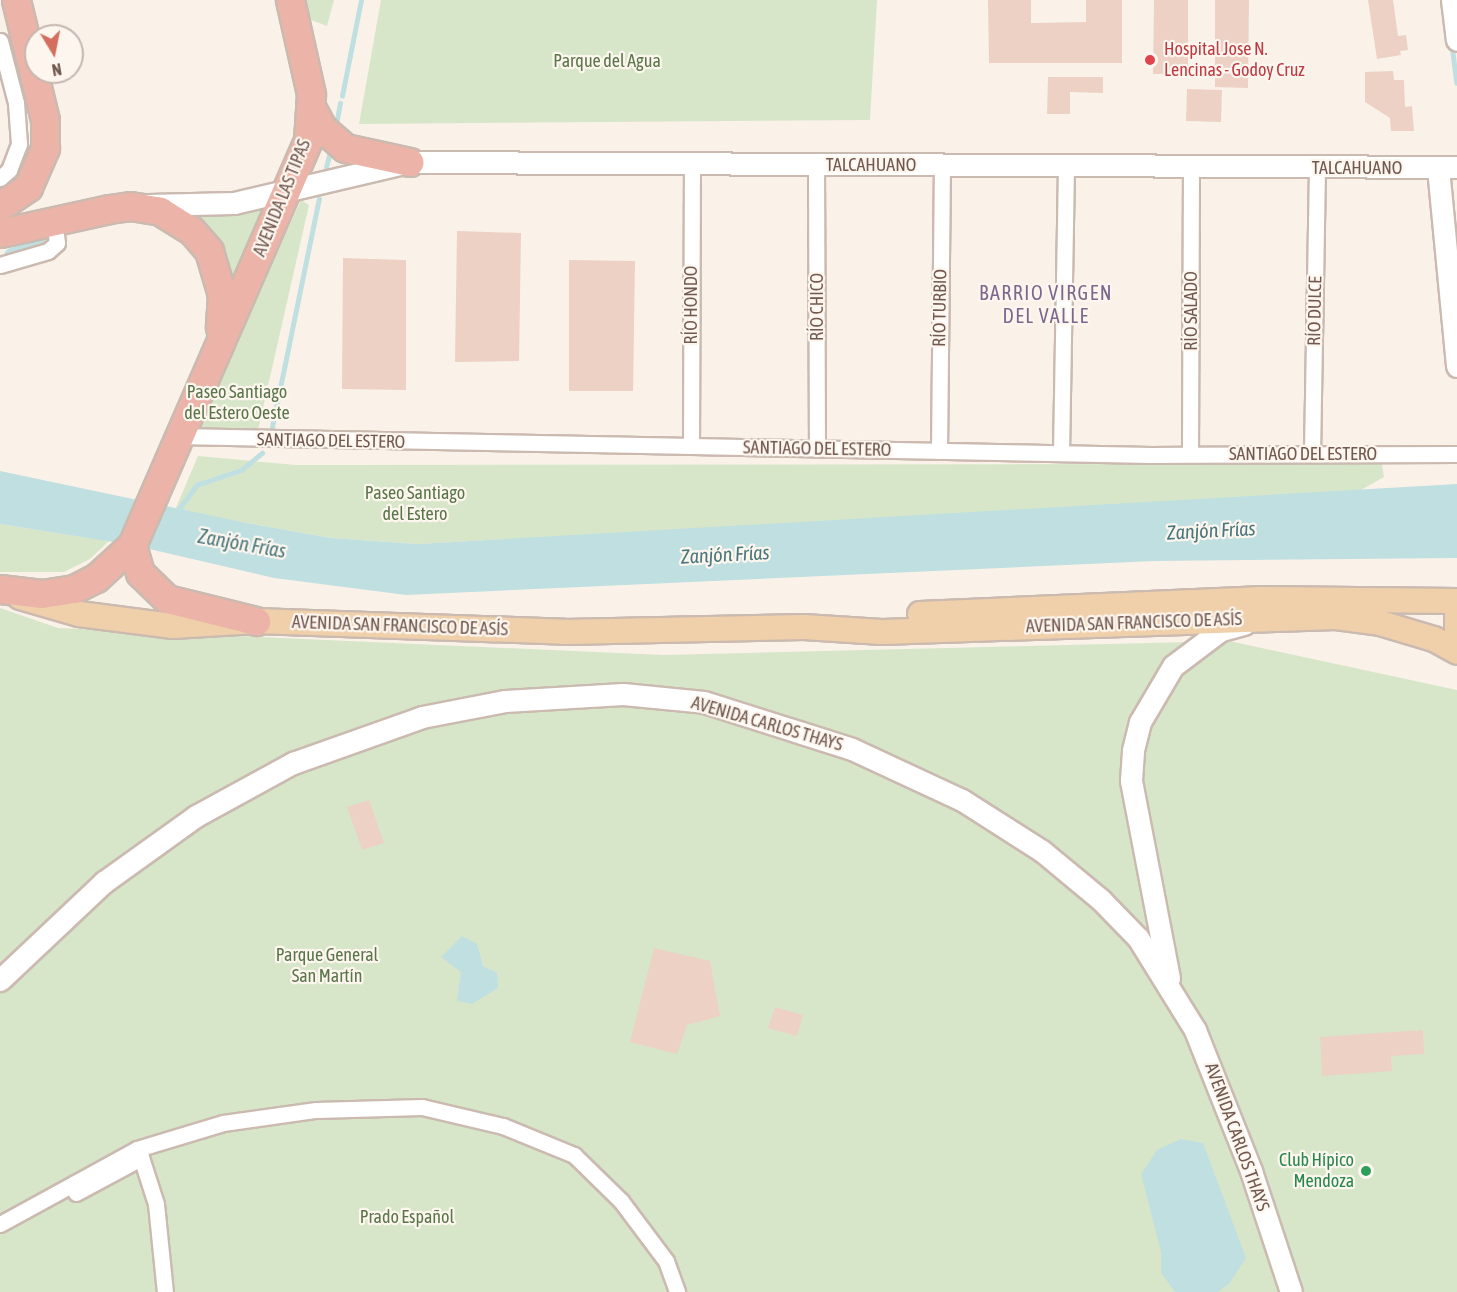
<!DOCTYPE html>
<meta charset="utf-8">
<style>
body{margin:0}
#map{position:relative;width:1457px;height:1292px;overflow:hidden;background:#faf2e9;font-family:"Asap Condensed",sans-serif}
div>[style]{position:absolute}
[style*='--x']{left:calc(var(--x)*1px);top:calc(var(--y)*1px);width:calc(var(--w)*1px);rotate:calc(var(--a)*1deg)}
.green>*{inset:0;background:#d7e6c9}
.water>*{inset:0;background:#c0dfe1}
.stream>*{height:4.5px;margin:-2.25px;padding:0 2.25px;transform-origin:2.25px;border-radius:2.25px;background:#c0dfe1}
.canal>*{height:16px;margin:-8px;padding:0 8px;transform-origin:8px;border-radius:8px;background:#c0dfe1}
.building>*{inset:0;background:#ecd1c4}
.roads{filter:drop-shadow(2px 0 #cbbab0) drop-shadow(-2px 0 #cbbab0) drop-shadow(0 2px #cbbab0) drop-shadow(0 -2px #cbbab0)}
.street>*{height:15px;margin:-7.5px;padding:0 7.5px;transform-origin:7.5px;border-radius:7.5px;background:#fff}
.secondary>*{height:21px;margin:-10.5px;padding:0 10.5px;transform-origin:10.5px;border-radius:10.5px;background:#fff}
.primary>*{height:24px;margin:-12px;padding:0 12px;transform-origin:12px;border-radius:12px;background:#f0d0aa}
.highway>*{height:27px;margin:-13.5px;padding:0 13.5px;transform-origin:13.5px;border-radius:13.5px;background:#ecb4a8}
.dots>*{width:16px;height:16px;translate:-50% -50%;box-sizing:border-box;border:3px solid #fdf6ef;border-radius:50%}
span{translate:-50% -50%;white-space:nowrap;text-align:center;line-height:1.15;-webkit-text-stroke:4.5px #fdf6ef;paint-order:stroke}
.health-label{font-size:18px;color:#be3a42}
.left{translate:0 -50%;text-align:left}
.park-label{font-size:18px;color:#5a754a}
.street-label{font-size:18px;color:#715950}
.leisure-label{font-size:18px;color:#27864d}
.right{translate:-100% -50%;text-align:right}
.neighbourhood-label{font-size:20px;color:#7d678c;letter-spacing:1.5px}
.water-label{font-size:20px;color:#49777b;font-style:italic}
.north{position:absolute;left:24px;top:24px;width:60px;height:60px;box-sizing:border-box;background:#fdf6ef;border:2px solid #c5b7af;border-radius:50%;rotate:170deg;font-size:16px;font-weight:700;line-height:24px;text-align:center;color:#715950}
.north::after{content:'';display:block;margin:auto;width:21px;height:27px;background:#d46e5e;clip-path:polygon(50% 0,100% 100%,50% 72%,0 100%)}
</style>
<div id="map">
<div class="green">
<div style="clip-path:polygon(304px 0,334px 0,327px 26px,311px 20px)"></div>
<div style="clip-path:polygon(381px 0,877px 0,870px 120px,359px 124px)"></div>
<div style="clip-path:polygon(301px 200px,309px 205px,258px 430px,197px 428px)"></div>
<div style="clip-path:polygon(265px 204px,230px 282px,187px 216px,230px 214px)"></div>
<div style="clip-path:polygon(198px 456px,296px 465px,1382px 464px,1384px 477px,1361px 490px,1312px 496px,418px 544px,331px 538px,175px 510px)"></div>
<div style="clip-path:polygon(0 524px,109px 541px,90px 559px,64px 572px,0 572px)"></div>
<div style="clip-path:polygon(0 608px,58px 628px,663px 655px,1229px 641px,1457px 690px,1457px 1292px,0 1292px)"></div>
</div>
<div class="water">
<div style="clip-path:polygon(0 471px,242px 522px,331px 538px,418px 544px,1457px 484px,1457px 558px,1154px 561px,406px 595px,274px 578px,132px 545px,0 524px)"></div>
<div style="clip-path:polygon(462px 936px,477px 944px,483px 966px,497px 973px,498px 988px,472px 1004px,457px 1001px,461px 972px,441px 957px)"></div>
<div style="clip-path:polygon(1181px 1139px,1203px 1143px,1246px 1258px,1229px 1284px,1218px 1292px,1175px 1292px,1161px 1273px,1161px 1252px,1141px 1174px,1157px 1150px)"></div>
</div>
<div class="stream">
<div style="--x:1452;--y:44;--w:39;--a:83"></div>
<div style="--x:342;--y:96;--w:98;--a:-78.8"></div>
<div style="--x:336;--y:124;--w:21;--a:-79"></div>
<div style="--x:326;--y:167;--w:20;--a:-75"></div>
<div style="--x:271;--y:432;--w:238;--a:-78.4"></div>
<div style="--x:175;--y:514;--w:36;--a:-53"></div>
<div style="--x:197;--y:485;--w:46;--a:-18.8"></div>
<div style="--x:241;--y:470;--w:27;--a:-39"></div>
</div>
<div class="canal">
<div style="--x:12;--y:256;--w:29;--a:-22"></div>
</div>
<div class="building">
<div style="clip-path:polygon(988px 0,1031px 0,1031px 23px,1086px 22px,1086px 0,1122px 0,1122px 63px,989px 63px)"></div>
<div style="clip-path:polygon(1154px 0,1188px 0,1188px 74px,1153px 74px)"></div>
<div style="clip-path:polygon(1215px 0,1249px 0,1248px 88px,1215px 87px)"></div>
<div style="clip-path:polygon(1368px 0,1393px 0,1398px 36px,1406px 35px,1408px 50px,1400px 51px,1401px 55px,1377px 59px)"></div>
<div style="clip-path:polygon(1393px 71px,1394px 80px,1404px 80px,1405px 107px,1412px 106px,1414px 131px,1391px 131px,1390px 118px,1365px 102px,1365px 72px)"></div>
<div style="clip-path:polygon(1048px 77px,1103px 77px,1103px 93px,1070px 92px,1070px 114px,1047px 114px)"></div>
<div style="clip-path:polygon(1187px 89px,1222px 90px,1221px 122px,1186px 121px)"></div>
<div style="clip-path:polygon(457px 231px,521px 233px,519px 361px,455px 362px)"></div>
<div style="clip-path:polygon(343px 258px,406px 260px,406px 390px,342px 389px)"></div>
<div style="clip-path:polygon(569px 260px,635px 261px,633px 391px,569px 391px)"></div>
<div style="clip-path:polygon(369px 800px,384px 843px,362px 850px,347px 807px)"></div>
<div style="clip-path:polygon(654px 948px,710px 961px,720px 1016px,687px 1025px,677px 1054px,630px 1042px)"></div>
<div style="clip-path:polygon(775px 1007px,803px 1015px,797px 1036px,768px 1028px)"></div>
<div style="clip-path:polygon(1423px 1030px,1424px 1054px,1391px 1056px,1392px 1071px,1322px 1076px,1320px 1037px)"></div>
</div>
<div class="roads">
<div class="street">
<div style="--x:0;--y:41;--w:64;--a:75.5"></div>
<div style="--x:16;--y:103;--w:41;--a:85.8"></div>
<div style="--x:19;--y:144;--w:28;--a:111"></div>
<div style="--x:9;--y:170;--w:12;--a:138"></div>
<div style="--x:816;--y:164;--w:285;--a:89.8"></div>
<div style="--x:0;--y:265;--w:50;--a:-16.3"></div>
<div style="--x:48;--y:251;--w:12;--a:-42"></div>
<div style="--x:57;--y:243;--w:23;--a:-97"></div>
<div style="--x:177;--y:436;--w:974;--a:1.12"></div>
<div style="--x:1151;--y:455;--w:306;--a:-0.2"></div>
<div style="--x:691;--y:446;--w:283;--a:-89.8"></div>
<div style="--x:939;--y:451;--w:286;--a:-89.4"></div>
<div style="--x:1061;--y:453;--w:287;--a:-89"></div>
<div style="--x:1190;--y:454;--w:287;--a:-89.8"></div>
<div style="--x:1312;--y:454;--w:286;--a:-89"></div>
<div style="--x:139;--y:1151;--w:56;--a:72.2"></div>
<div style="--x:156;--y:1204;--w:88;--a:84.2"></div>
<div style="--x:76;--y:1193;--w:74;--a:-28.3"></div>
<div style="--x:0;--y:1224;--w:156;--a:-28.7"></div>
<div style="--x:137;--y:1149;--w:90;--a:-16.8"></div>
<div style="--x:223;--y:1123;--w:94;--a:-8"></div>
<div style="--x:316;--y:1110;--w:106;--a:-1.6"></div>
<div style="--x:422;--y:1107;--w:83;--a:13.2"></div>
<div style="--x:503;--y:1126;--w:77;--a:22.2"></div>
<div style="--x:574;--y:1155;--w:66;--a:44.4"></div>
<div style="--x:621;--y:1201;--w:75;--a:53.1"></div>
<div style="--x:666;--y:1261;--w:33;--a:70"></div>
</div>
<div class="secondary">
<div style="--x:1452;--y:0;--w:40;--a:82.9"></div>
<div style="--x:1438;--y:168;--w:199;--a:84.5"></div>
<div style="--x:148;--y:205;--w:86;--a:-1.3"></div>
<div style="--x:234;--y:203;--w:180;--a:-13.2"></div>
<div style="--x:409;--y:162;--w:1048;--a:0.27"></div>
<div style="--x:1169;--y:978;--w:202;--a:-100.9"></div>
<div style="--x:1131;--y:780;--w:30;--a:-86"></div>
<div style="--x:1133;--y:750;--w:29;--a:-76"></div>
<div style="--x:1140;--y:722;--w:65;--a:-59.5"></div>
<div style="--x:1173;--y:666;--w:60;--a:-36.9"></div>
<div style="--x:1221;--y:630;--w:24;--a:-15"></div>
<div style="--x:0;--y:980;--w:143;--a:-43.3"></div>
<div style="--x:104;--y:882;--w:113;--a:-35.7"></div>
<div style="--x:196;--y:816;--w:111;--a:-28.7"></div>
<div style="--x:293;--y:763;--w:137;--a:-19.6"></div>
<div style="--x:422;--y:717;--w:85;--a:-10.9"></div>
<div style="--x:505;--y:701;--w:118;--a:-3.4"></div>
<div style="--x:623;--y:694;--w:81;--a:5.6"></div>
<div style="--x:704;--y:702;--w:155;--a:17.6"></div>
<div style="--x:852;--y:749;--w:121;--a:24.9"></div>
<div style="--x:962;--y:800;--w:95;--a:32.5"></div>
<div style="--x:1042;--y:851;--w:77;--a:39.7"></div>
<div style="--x:1101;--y:900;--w:53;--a:45.8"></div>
<div style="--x:1138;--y:938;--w:108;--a:58.2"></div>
<div style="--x:1195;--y:1030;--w:152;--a:68.3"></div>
<div style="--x:1251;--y:1171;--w:127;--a:71.7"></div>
</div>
<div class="primary">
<div style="--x:20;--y:597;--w:61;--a:16.1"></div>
<div style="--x:79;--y:614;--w:95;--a:7.3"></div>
<div style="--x:173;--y:626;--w:83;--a:-3.4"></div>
<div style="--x:256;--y:621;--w:309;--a:2"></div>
<div style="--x:565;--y:632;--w:239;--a:-1.2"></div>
<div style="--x:804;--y:627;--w:78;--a:3.7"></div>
<div style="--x:882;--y:632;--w:454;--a:-1.9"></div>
<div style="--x:1336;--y:617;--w:44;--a:7.8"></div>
<div style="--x:1380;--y:623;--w:56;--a:16.5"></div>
<div style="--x:1434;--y:639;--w:26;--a:29"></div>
<div style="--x:920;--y:614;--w:338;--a:-2.5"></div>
<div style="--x:1258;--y:599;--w:199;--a:0.6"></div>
<div style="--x:1457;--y:616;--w:27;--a:90"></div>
</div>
<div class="highway">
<div style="--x:311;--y:107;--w:24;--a:62"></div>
<div style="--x:322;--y:128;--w:30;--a:41"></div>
<div style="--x:345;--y:148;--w:66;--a:12.3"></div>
<div style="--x:0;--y:206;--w:34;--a:-34"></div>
<div style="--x:28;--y:187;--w:43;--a:-66.4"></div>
<div style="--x:45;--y:148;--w:28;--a:-90"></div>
<div style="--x:45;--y:120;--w:123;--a:-103.6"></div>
<div style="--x:0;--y:233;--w:112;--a:-12.4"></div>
<div style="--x:109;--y:209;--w:21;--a:-8"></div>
<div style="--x:130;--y:206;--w:30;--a:9"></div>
<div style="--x:160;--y:211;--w:36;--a:32"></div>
<div style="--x:191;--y:230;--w:28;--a:49"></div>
<div style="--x:209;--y:251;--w:46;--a:73.5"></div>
<div style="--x:222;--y:295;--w:32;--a:94"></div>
<div style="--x:132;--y:545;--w:442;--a:-66.5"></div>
<div style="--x:308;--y:140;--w:46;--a:-86.3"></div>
<div style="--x:311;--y:94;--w:96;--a:-102.6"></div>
<div style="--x:132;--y:545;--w:29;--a:74"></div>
<div style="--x:140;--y:573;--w:37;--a:44"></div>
<div style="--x:167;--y:599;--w:92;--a:13.9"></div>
<div style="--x:0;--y:589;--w:42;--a:6.8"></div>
<div style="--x:42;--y:594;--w:32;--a:-9"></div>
<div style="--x:74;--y:589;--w:25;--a:-27"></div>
<div style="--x:96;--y:578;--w:49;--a:-42.5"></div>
</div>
</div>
<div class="dots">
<div style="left:1150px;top:60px;background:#e0444e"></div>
<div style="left:1366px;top:1171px;background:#2e9e5b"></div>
</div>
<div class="health-label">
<span class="left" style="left:1164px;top:60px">Hospital Jose N.<br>Lencinas - Godoy Cruz</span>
</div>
<div class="park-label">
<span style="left:607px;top:61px">Parque del Agua</span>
<span style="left:237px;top:403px">Paseo Santiago<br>del Estero Oeste</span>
<span style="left:415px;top:504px">Paseo Santiago<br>del Estero</span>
<span style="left:327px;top:966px">Parque General<br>San Martín</span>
<span style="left:407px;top:1217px">Prado Español</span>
</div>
<div class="street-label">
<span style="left:871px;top:165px">TALCAHUANO</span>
<span style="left:1357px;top:168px">TALCAHUANO</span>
<span style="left:282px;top:198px;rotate:-68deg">AVENIDA LAS TIPAS</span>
<span style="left:691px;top:305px;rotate:-90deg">RÍO HONDO</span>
<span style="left:817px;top:307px;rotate:-90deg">RÍO CHICO</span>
<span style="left:940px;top:308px;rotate:-89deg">RÍO TURBIO</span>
<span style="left:1191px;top:311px;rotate:-90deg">RÍO SALADO</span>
<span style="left:1315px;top:311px;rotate:-89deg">RÍO DULCE</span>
<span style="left:331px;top:441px;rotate:1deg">SANTIAGO DEL ESTERO</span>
<span style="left:817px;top:449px;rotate:1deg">SANTIAGO DEL ESTERO</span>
<span style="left:1303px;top:454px">SANTIAGO DEL ESTERO</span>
<span style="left:1134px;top:623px;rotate:-2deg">AVENIDA SAN FRANCISCO DE ASÍS</span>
<span style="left:400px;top:626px;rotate:2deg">AVENIDA SAN FRANCISCO DE ASÍS</span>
<span style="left:767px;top:724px;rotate:16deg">AVENIDA CARLOS THAYS</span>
<span style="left:1237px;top:1137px;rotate:70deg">AVENIDA CARLOS THAYS</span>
</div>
<div class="leisure-label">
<span class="right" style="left:1354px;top:1171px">Club Hípico<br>Mendoza</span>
</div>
<div class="neighbourhood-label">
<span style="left:1046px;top:304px">BARRIO VIRGEN<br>DEL VALLE</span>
</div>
<div class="water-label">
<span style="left:1211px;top:530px;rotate:-3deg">Zanjón Frías</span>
<span style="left:242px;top:543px;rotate:10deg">Zanjón Frías</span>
<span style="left:725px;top:554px;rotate:-3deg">Zanjón Frías</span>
</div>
<div class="north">N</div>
</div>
